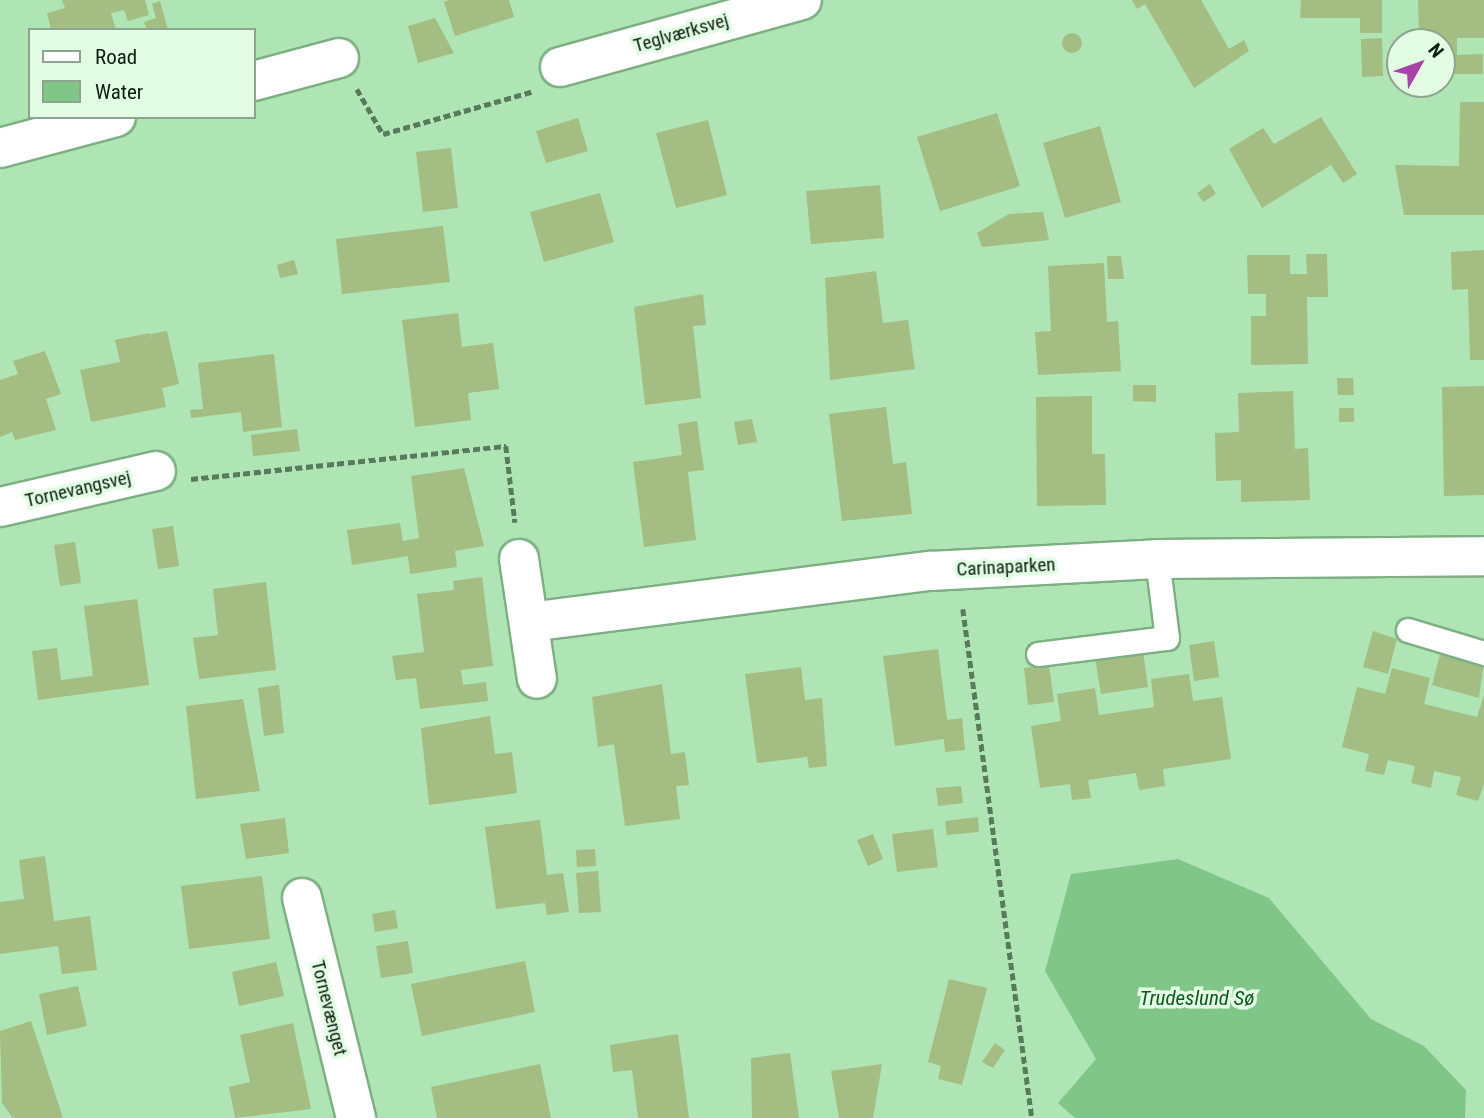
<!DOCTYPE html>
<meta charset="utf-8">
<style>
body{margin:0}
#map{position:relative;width:1484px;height:1118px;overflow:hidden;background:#afe4b4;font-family:"Roboto Condensed",sans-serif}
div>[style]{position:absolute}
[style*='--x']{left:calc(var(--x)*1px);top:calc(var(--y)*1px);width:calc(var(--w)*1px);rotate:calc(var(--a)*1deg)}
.water>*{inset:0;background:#81c689}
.building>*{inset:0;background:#a3bd82}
.round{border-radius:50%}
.path>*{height:4.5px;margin-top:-2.25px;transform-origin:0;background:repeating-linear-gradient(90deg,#587b5c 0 7px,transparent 0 10.5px)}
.roads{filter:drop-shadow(2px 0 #7caf82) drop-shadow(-2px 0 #7caf82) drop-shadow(0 2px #7caf82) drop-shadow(0 -2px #7caf82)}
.lane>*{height:23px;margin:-11.5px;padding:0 11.5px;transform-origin:11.5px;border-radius:11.5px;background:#fff}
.street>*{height:38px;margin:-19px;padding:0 19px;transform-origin:19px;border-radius:19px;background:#fff}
span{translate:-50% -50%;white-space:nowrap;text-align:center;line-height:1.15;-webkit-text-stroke:7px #e3fde5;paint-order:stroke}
.street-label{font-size:19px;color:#0b1f0e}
.water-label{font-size:21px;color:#0b5921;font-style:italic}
.legend{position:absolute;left:28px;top:28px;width:228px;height:91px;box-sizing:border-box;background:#e3fde5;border:2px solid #8da48f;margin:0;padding:9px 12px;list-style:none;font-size:21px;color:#0b1f0e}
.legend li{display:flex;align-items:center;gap:14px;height:35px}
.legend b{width:35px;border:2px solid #8da48f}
.north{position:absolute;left:1386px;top:28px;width:70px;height:70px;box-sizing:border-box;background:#e3fde5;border:2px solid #8da48f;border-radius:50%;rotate:50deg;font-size:19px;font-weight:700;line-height:28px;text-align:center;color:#0b1f0e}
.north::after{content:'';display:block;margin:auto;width:24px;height:32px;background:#a843a9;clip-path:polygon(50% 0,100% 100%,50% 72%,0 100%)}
</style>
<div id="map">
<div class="water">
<div style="clip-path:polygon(1178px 859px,1269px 898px,1371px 1019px,1424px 1046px,1466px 1090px,1465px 1118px,1075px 1118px,1058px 1103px,1096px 1059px,1045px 971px,1071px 874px)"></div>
</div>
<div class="building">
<div style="clip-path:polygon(62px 0,145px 0,149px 15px,128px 21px,124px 10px,111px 13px,116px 30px,51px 30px,47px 13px,65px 8px)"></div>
<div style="clip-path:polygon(449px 0,509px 0,514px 17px,455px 36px,444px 2px)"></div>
<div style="clip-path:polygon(1132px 0,1201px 0,1229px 49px,1244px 40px,1249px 51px,1194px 88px,1145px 4px,1137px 9px)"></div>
<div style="clip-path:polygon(1301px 0,1382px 0,1382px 33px,1360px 33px,1360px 18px,1300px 18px)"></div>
<div style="clip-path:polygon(1418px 0,1484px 0,1484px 38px,1457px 38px,1457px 55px,1483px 54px,1483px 74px,1442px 74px,1442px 42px,1419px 38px)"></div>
<div style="clip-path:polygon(160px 1px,168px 30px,147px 30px,144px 22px,156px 18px,152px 4px)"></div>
<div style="clip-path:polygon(435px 18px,454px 53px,418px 63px,408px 26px)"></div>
<div class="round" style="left:1062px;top:33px;width:20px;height:20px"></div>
<div style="clip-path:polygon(1382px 38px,1383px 76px,1362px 77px,1361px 39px)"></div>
<div style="clip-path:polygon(1460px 102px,1484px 102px,1484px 215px,1404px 215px,1395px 165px,1459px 166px)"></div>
<div style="clip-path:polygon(997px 113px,1020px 186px,940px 211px,917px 137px)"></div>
<div style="clip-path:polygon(1321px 117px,1357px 174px,1343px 183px,1331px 165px,1262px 208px,1229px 149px,1263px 128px,1274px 144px)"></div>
<div style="clip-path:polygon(578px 118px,588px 151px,546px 163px,536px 131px)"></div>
<div style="clip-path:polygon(708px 120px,727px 195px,676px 208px,656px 133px)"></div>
<div style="clip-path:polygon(1100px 126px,1121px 202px,1065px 218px,1043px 143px)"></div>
<div style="clip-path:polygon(451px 148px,458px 208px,423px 212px,416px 152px)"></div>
<div style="clip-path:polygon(1210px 184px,1216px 194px,1203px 202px,1197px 193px)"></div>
<div style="clip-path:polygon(880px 185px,884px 238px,811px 244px,806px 191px)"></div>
<div style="clip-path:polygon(600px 193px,614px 242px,544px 262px,530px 212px)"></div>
<div style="clip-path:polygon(1043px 212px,1049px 240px,982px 247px,977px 233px,1009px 214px)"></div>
<div style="clip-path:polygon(443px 226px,450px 282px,342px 294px,336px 239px)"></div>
<div style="clip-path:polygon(1484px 250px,1484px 360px,1470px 360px,1468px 289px,1452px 290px,1451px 252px)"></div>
<div style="clip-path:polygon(1306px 254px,1327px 254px,1328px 297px,1307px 297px,1308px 364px,1251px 365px,1251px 316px,1266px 316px,1266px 294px,1248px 294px,1247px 255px,1290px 255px,1290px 274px,1307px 274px)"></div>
<div style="clip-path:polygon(1107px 256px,1121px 256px,1124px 279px,1108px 279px)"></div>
<div style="clip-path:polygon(294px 260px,298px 274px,280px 278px,277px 265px)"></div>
<div style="clip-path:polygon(1104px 263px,1107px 322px,1118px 321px,1121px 371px,1038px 375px,1035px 332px,1051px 331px,1048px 266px)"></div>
<div style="clip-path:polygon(876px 271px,883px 323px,908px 320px,915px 369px,830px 380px,825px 278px)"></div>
<div style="clip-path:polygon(703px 294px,706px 325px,693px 326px,701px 398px,645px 405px,634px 307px)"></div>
<div style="clip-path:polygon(458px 313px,462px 347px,493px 343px,499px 389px,468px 393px,471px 420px,415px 427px,402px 320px)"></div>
<div style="clip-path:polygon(167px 331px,179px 384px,162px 388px,166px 407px,91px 422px,80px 370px,120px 362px,115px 340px,150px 333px,151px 341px,151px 334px)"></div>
<div style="clip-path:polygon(45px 351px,61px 394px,46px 399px,56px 430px,15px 440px,12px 432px,0 437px,0 380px,18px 374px,13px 361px)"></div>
<div style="clip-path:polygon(274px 354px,282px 427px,243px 432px,241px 412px,191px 418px,190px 410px,203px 409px,198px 363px)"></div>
<div style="clip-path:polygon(1337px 378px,1353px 378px,1354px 395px,1338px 395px)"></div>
<div style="clip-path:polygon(1133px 385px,1156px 385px,1156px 402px,1133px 401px)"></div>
<div style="clip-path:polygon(1484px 386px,1484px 495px,1444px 496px,1442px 387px)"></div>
<div style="clip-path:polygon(1293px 391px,1295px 449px,1308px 448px,1310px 500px,1241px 502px,1241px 480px,1216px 481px,1215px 433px,1239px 432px,1238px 393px)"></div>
<div style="clip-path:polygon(1092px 396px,1092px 454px,1105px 454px,1106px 505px,1037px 506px,1036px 397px)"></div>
<div style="clip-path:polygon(886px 407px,893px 464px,906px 462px,912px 514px,842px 521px,829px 414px)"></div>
<div style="clip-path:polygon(1339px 408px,1354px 408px,1354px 422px,1339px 422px)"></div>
<div style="clip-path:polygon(752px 419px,757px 442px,738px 445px,734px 422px)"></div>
<div style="clip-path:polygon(697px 421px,704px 470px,688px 472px,696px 540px,644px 547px,633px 462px,682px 455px,678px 424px)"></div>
<div style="clip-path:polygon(297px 429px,300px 451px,253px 456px,251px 435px)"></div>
<div style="clip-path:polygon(464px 468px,484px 546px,455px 551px,457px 567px,410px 574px,408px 556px,352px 565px,347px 530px,400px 523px,403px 541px,419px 538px,411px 476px)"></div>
<div style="clip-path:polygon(173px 526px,179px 566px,158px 569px,152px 529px)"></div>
<div style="clip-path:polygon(75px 542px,81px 583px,60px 586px,54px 545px)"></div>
<div style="clip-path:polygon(482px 577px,493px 666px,461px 670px,463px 685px,486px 682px,488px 701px,420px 709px,416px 678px,396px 680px,392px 656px,424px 652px,417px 594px,454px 590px,453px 581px)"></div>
<div style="clip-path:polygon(266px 582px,276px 670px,199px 679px,193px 638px,218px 635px,213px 589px)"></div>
<div style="clip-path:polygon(137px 599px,149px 685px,38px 700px,32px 651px,57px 648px,61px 680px,93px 676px,84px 606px)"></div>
<div style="clip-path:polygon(1373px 631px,1397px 639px,1388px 674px,1363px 667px)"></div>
<div style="clip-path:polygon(1214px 641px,1219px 677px,1194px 681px,1189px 645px)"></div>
<div style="clip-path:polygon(938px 649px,947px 720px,962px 718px,965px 750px,945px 752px,944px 739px,895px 746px,883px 656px)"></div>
<div style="clip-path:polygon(1441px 650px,1484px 661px,1479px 698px,1432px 685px)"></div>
<div style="clip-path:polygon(1143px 651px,1148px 687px,1101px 694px,1095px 658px)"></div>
<div style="clip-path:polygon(1049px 665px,1054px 702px,1028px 705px,1024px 668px)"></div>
<div style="clip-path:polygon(801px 667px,805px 700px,822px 698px,827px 766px,809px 768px,807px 757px,757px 763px,745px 674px)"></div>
<div style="clip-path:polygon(1392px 668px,1430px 678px,1424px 704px,1477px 717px,1484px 695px,1484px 784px,1478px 801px,1456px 795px,1461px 777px,1434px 771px,1431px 788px,1411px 783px,1415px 766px,1388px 760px,1384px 775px,1365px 771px,1369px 754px,1342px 747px,1357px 687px,1385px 694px)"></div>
<div style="clip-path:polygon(1189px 674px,1193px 701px,1222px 697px,1231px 759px,1163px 769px,1165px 786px,1139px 790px,1136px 773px,1088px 780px,1091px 798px,1072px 800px,1070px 784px,1040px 788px,1031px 726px,1061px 721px,1057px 694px,1095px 688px,1099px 715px,1154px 707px,1151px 679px)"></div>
<div style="clip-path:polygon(662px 684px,671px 754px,685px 752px,689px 785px,676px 786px,680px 819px,625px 826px,614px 744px,598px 747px,592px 697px)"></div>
<div style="clip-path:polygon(279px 685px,284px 733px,264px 736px,258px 688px)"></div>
<div style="clip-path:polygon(243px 699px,260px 791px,196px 799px,186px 706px)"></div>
<div style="clip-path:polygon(490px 716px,495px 754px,512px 752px,517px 793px,429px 805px,421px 728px)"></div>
<div style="clip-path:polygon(961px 786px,963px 803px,938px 806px,936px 788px)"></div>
<div style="clip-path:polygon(978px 817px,979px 832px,947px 835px,945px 821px)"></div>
<div style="clip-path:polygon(285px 818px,289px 853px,246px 859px,240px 824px)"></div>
<div style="clip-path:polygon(540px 820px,547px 875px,563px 873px,569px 912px,547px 915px,545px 903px,496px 909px,485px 827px)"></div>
<div style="clip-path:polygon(933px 829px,938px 867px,897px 872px,892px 834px)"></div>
<div style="clip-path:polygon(873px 834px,883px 859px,868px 866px,857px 840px)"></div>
<div style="clip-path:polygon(595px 849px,596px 866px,577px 867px,576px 850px)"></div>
<div style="clip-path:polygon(45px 856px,54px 921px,90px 916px,97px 970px,62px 974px,58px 946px,0 954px,0 902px,24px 899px,19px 860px)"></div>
<div style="clip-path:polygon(598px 871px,601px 912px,579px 913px,576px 873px)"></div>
<div style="clip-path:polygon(262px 876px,270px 939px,189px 949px,181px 886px)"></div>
<div style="clip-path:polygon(395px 910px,398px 928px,375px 932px,372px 914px)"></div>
<div style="clip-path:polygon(408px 941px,413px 973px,381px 978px,376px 946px)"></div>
<div style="clip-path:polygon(525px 961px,535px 1012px,422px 1036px,411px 984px)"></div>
<div style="clip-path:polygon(276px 962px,284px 996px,239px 1006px,232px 972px)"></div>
<div style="clip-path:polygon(949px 979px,987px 988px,962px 1085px,938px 1079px,941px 1066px,928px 1062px)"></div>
<div style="clip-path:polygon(78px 986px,87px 1026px,47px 1035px,39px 994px)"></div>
<div style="clip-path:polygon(31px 1021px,63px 1118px,13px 1118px,2px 1103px,0 1031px)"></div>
<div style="clip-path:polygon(293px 1023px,311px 1109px,235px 1118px,229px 1087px,250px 1082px,240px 1035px)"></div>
<div style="clip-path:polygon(678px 1034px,689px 1118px,638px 1118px,632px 1070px,613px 1072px,610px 1045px)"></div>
<div style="clip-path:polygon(995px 1043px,1005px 1050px,993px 1068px,982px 1062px)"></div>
<div style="clip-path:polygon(790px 1053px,799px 1118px,752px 1118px,751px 1058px)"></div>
<div style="clip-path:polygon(540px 1064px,551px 1118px,437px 1118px,431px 1087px)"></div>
<div style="clip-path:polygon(882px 1064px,873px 1118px,839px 1118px,831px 1071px)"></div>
</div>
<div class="path">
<div style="--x:357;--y:89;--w:52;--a:60"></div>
<div style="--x:383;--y:134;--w:157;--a:-15.9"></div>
<div style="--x:191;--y:479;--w:317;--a:-6"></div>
<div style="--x:506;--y:446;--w:77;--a:83.2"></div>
<div style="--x:963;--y:609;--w:514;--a:82.28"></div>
</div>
<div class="roads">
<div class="lane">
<div style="--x:1408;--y:630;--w:79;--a:16.8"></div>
<div style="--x:1038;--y:654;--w:130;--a:-7.1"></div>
<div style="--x:1167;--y:638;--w:80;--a:-97.2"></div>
</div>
<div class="street">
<div style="--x:560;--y:67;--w:251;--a:-15.5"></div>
<div style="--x:254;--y:81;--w:88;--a:-15.1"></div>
<div style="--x:0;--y:148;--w:120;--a:-15"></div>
<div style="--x:0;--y:507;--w:160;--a:-13"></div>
<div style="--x:519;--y:559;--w:121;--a:81.5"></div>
<div style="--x:530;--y:622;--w:403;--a:-7.3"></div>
<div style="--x:930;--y:571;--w:227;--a:-3"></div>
<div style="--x:1157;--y:559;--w:327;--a:-0.5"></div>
<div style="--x:302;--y:898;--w:227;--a:76.2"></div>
</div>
</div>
<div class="street-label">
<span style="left:681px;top:33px;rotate:-16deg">Teglværksvej</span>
<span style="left:78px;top:489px;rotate:-13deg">Tornevangsvej</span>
<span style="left:1006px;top:567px;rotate:-3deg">Carinaparken</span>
<span style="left:329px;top:1008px;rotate:76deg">Tornevænget</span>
</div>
<div class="water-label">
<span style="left:1197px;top:998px">Trudeslund Sø</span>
</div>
<ul class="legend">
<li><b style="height:9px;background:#fff"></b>Road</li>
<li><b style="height:19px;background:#81c689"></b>Water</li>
</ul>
<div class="north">N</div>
</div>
